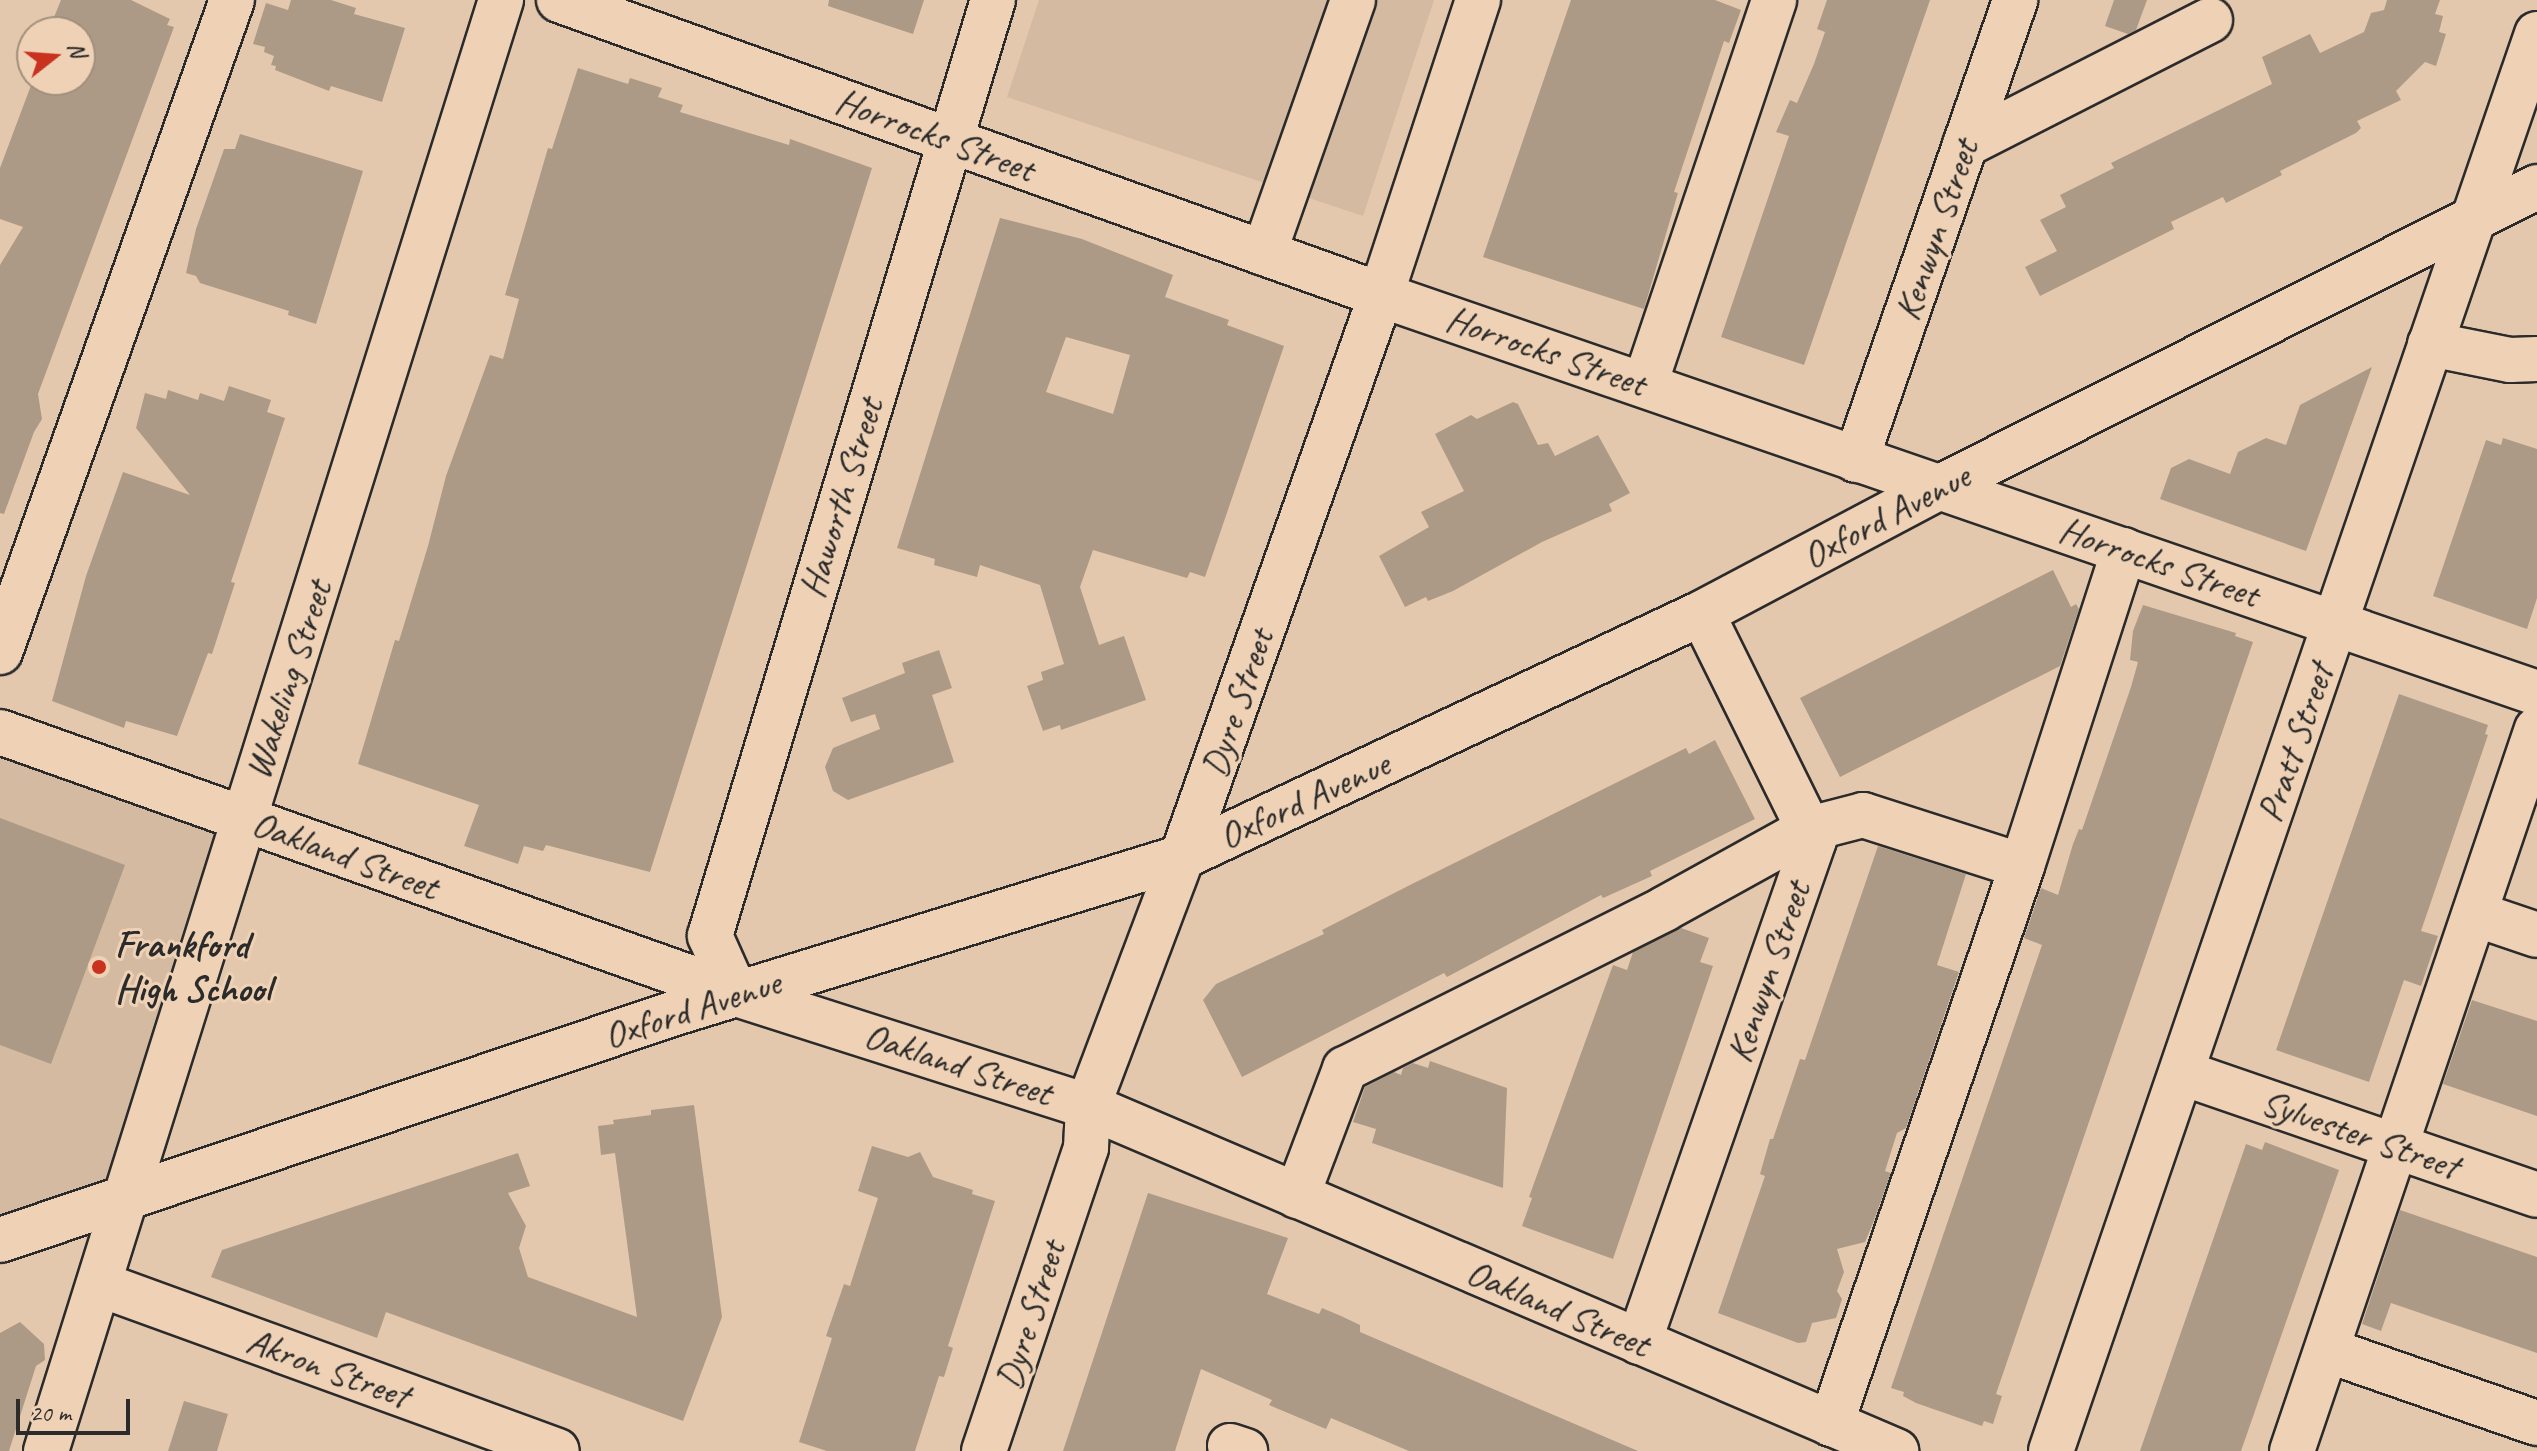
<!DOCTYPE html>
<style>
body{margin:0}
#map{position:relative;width:2537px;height:1451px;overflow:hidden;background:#e3c8ad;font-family:Caveat,sans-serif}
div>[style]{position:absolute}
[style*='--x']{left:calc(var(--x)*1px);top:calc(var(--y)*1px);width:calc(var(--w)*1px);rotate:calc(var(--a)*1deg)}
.built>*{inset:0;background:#d3baa1}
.building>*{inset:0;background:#ad9a86}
.roads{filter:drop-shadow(2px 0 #2b2b2b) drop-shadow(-2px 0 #2b2b2b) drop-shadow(0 2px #2b2b2b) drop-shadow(0 -2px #2b2b2b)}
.minor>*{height:44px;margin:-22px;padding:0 22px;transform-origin:22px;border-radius:22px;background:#efd2b5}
.dots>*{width:22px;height:22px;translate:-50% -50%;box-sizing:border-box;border:4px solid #efd2b5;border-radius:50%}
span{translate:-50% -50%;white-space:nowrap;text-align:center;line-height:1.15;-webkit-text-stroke:6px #efd2b5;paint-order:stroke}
.street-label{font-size:38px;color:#2b2b2b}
.poi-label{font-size:38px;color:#2b2b2b;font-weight:700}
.left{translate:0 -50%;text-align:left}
.north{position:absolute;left:16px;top:16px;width:80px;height:80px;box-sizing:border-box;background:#efd2b5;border:2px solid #a18f7e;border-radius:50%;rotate:73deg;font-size:22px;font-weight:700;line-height:32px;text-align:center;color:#2b2b2b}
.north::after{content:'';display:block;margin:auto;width:28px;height:36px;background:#c8321e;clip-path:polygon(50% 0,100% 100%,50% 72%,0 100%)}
.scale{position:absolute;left:16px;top:1399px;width:114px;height:36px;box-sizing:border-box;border:4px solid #2b2b2b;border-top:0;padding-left:10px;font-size:24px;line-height:28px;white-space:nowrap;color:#2b2b2b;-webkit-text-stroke:6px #efd2b5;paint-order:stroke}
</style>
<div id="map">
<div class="built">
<div style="clip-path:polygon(1039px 0,1434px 0,1363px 216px,1007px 97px)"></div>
<div style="clip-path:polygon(0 732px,244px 819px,129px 1194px,0 1240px)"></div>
</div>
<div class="building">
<div style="clip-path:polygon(61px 0,131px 0,170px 19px,167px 25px,174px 27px,38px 394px,42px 419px,34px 432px,4px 514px,0 513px,0 265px,23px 227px,0 219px,0 168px,33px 80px,80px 80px,80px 32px,48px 32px)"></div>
<div style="clip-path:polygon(291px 0,331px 0,356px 8px,354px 14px,405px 28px,382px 102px,331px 86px,329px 91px,275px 70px,276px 66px,271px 65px,274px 56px,264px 52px,265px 47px,253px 44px,266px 3px,288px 10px)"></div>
<div style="clip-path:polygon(829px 0,924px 0,913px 34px,828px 6px)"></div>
<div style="clip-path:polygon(1571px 0,1715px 0,1741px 10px,1729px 43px,1724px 41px,1674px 192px,1678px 193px,1644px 309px,1483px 257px)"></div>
<div style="clip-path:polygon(1827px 0,1930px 0,1804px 365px,1721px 337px,1789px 136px,1776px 132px,1790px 100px,1797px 103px,1814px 64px,1825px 32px,1817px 29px)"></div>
<div style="clip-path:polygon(2114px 0,2147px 0,2136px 30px,2128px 34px,2105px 26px)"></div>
<div style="clip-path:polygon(2387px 0,2440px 0,2435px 14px,2443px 16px,2439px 32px,2446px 34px,2436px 66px,2425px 62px,2396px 91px,2401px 100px,2357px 121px,2361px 128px,2356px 133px,2280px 171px,2282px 175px,2226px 203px,2223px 197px,2171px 222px,2174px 229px,2040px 296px,2025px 267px,2057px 251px,2040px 220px,2066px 207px,2060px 195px,2114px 168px,2111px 163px,2272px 84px,2262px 57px,2310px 34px,2320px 53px,2364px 32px,2371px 13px,2384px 10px)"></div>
<div style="clip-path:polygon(578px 68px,628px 84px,630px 78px,662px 88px,658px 97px,683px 105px,680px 112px,789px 145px,790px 139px,872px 168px,650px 872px,546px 845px,543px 851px,524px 846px,518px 864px,464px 846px,479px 805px,358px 764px,395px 640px,399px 641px,428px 546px,446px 476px,490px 355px,503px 359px,519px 299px,505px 295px,548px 148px,552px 149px)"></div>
<div style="clip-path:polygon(240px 134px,363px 171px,316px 324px,288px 315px,289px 311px,200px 283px,196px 276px,186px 273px,196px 229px,224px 149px,235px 149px)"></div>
<div style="clip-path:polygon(evenodd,1000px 218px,1082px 239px,1173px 275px,1165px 297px,1229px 320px,1227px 325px,1284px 346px,1205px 577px,1190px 572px,1187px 578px,1093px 550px,1080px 587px,1099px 645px,1124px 636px,1146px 700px,1061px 730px,1060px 725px,1043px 731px,1027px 686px,1043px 680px,1041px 672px,1064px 664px,1040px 585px,980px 565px,977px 577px,934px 565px,935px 559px,897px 548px,1000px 218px,1066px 337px,1130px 355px,1113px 414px,1046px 392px,1066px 337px)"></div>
<div style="clip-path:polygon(2372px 367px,2306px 551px,2160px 499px,2171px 468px,2189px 459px,2230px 474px,2238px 452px,2266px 438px,2286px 445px,2300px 405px)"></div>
<div style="clip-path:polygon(229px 386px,271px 400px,267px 412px,285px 418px,231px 582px,235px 583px,212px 654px,208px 653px,177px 736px,126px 721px,124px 728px,52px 701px,86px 576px,123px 472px,190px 495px,136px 428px,145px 393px,166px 399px,168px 390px,198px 400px,200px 393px,224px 401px)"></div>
<div style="clip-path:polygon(1513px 402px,1518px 404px,1538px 445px,1548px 443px,1555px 456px,1598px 435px,1630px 493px,1609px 504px,1612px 511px,1542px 542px,1453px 591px,1428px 601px,1426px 597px,1405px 607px,1379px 556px,1429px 527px,1421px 512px,1464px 491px,1435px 434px,1471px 415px,1477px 419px)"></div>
<div style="clip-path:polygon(2503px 438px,2537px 449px,2537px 598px,2527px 629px,2433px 596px,2486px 440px,2501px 445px)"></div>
<div style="clip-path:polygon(2053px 570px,2071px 607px,2076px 604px,2079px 609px,2060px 666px,1840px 777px,1800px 698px)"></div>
<div style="clip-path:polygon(2143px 605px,2236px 633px,2235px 636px,2253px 642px,1996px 1394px,2002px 1396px,1993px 1424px,1984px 1421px,1982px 1426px,1916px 1403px,1903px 1396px,1904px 1392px,1891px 1388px,2042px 945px,2024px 938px,2041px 888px,2058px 895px,2073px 844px,2079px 829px,2082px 830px,2131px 687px,2138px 662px,2130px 660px,2133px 631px)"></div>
<div style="clip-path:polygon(939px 650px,952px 688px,932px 695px,954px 762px,848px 800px,833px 791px,825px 767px,833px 748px,880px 729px,875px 714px,851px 722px,842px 698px,905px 673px,902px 663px)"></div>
<div style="clip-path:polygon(2399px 694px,2488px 725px,2485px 734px,2488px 735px,2421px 931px,2438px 936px,2421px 986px,2404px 980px,2369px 1082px,2276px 1050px)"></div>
<div style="clip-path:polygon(1715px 740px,1755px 819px,1650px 871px,1652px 876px,1603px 898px,1601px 895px,1447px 977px,1444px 973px,1242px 1077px,1203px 1000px,1216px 984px,1324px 934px,1322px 930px,1408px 886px,1686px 748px,1689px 754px)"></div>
<div style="clip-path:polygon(0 818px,125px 865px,51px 1064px,0 1045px)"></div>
<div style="clip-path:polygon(1878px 846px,1966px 874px,1937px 965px,1959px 972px,1906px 1128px,1897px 1133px,1885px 1171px,1891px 1173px,1873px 1223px,1865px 1242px,1837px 1249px,1844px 1272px,1837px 1291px,1842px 1299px,1836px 1318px,1812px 1323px,1806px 1342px,1798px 1343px,1718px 1313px,1765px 1176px,1760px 1174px,1770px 1139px,1773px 1139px,1800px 1059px,1805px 1060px)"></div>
<div style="clip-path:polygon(1681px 928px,1709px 938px,1700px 962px,1713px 966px,1613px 1259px,1522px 1226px,1532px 1198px,1529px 1197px,1613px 965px,1627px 970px,1633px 952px)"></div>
<div style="clip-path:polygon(2472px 1000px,2537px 1021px,2537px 1116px,2443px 1084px)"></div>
<div style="clip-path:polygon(1430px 1061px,1507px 1088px,1503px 1188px,1372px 1143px,1376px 1129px,1353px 1122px,1365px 1087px,1394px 1072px,1401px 1075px,1403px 1068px,1413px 1063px,1428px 1068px)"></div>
<div style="clip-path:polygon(694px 1105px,722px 1317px,683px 1421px,386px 1312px,377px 1338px,211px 1277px,222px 1250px,518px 1153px,530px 1186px,508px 1193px,526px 1226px,519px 1248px,528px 1277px,637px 1317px,615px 1153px,601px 1155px,598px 1126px,614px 1124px,613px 1120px,651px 1115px,651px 1110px)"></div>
<div style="clip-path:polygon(2265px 1142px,2339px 1170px,2241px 1451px,2140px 1451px,2246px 1144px,2262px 1150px)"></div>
<div style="clip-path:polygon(872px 1146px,908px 1157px,920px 1152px,933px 1177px,973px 1190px,972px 1194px,995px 1201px,948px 1346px,953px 1348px,944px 1377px,939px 1376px,915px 1451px,827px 1451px,799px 1442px,832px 1338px,826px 1336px,844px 1284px,850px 1286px,878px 1198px,858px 1191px)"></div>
<div style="clip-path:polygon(1148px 1193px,1288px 1238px,1267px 1294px,1319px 1314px,1322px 1308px,1341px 1316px,1360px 1325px,1360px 1332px,1638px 1451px,1409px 1451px,1331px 1418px,1326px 1429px,1269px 1405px,1272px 1400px,1201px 1369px,1175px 1451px,1063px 1451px)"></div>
<div style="clip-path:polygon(2400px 1210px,2537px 1257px,2537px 1353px,2391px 1303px,2381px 1331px,2362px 1324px)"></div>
<div style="clip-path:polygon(20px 1322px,44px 1344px,45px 1360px,36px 1366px,9px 1451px,0 1451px,0 1333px)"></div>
<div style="clip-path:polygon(184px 1401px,228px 1414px,217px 1451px,168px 1451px)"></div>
</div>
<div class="roads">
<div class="minor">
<div style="--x:559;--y:0;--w:873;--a:19.74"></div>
<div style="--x:1381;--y:295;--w:1223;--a:19"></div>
<div style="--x:1965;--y:145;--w:275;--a:-27"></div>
<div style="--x:1264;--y:253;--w:268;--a:-70.6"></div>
<div style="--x:2430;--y:344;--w:82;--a:11.3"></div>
<div style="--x:2510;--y:360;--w:27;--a:-2"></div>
<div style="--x:1645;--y:384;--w:405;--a:-71.4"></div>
<div style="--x:1856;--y:460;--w:487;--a:-70.9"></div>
<div style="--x:0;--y:652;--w:692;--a:-70.41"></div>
<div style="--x:0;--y:732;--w:781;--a:19.59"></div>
<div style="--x:736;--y:994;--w:369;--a:17.7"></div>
<div style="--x:1088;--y:1106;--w:879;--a:23.12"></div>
<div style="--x:2475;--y:914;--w:65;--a:18.7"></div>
<div style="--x:736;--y:994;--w:64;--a:-114.1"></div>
<div style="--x:710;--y:936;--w:978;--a:-73.18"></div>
<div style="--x:2183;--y:1073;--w:374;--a:19"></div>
<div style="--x:1297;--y:1196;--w:136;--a:-69.3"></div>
<div style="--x:1345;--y:1069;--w:357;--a:-26.6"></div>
<div style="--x:1664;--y:909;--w:166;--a:-28.9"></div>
<div style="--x:1809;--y:829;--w:56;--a:-14.5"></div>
<div style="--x:1863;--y:815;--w:167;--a:17.8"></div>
<div style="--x:0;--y:1240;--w:712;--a:-18.59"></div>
<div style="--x:675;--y:1013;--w:530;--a:-17.1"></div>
<div style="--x:1182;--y:857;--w:574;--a:-25.14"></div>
<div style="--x:1702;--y:613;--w:272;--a:-27.9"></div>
<div style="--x:1942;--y:486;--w:666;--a:-26.68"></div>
<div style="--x:99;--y:1284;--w:487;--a:20"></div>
<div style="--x:1639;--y:1342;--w:532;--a:-70.78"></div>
<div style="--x:1814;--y:840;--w:253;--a:-116.3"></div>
<div style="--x:2327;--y:1350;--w:222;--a:19.2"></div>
<div style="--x:1831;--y:1424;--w:590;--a:-71.1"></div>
<div style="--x:2022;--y:866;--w:332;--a:-72.1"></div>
<div style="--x:1230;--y:1446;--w:16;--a:18"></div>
<div style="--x:46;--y:1451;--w:1521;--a:-72.59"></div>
<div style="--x:984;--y:1451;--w:320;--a:-71.4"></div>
<div style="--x:1086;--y:1148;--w:42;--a:-87.3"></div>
<div style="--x:1088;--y:1106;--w:266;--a:-69.3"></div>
<div style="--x:1182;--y:857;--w:596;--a:-70.5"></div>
<div style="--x:1381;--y:295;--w:311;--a:-71.8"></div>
<div style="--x:2051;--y:1451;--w:1498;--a:-71.07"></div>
<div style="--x:2292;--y:1451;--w:762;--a:-71.26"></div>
</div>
</div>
<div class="dots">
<div style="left:99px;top:967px;background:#c8321e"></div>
</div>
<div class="street-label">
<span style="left:935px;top:135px;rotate:20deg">Horrocks Street</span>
<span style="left:1936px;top:230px;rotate:-71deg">Kenwyn Street</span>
<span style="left:1546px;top:351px;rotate:19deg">Horrocks Street</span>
<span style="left:841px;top:498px;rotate:-73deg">Haworth Street</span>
<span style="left:1886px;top:516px;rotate:-28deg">Oxford Avenue</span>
<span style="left:2159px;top:562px;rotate:19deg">Horrocks Street</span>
<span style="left:288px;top:680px;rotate:-72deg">Wakeling Street</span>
<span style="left:1237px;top:703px;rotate:-71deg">Dyre Street</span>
<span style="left:2295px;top:743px;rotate:-71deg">Pratt Street</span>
<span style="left:1304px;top:800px;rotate:-25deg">Oxford Avenue</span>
<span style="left:345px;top:855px;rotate:20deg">Oakland Street</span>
<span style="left:1768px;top:972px;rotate:-71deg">Kenwyn Street</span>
<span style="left:692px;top:1009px;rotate:-18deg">Oxford Avenue</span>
<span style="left:958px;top:1064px;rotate:18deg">Oakland Street</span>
<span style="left:2360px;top:1134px;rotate:19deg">Sylvester Street</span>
<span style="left:1558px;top:1308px;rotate:23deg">Oakland Street</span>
<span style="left:1030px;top:1315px;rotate:-72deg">Dyre Street</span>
<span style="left:328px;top:1368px;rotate:20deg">Akron Street</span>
</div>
<div class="poi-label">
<span class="left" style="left:115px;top:967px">Frankford<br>High School</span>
</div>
<div class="north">N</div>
<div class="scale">20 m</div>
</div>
